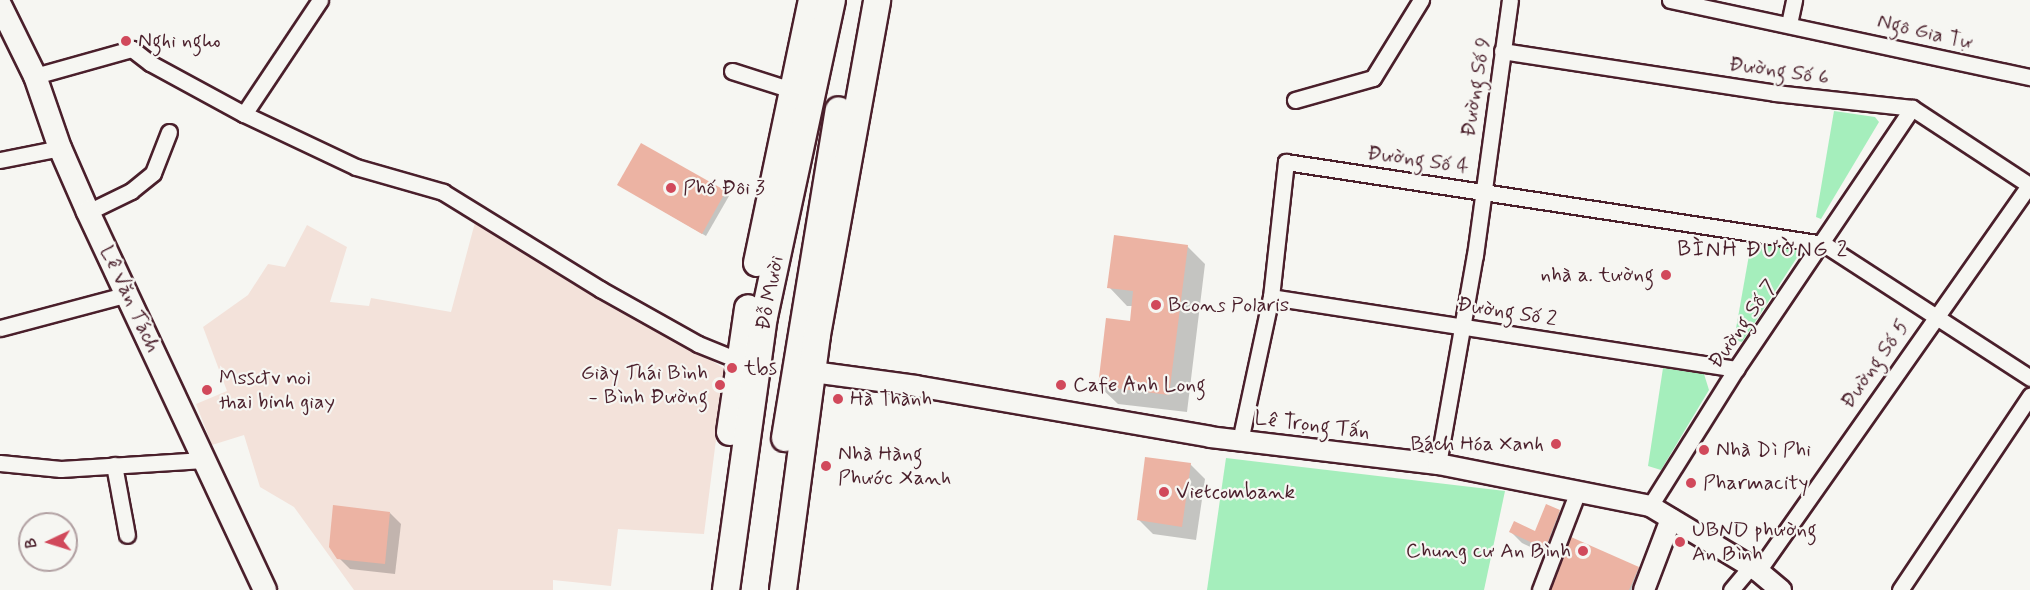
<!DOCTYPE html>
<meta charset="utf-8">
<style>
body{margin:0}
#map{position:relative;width:2030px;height:590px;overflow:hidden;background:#f6f6f2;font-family:Mynerve,sans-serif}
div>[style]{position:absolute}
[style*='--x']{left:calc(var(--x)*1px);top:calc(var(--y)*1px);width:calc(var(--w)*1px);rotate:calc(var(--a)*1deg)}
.built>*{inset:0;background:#f3e2da}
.green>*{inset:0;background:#a5eebc}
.shadow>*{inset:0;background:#0003}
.building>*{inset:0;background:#ecb3a3}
.roads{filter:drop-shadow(2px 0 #4a1f2b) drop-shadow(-2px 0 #4a1f2b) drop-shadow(0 2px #4a1f2b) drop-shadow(0 -2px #4a1f2b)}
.minor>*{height:15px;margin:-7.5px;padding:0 7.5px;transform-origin:7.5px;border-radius:7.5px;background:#f6f6f2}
.tertiary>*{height:20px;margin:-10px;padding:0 10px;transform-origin:10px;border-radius:10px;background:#f6f6f2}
.secondary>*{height:22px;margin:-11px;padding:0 11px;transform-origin:11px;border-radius:11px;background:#f6f6f2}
.trunk>*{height:26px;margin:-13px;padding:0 13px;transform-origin:13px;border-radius:13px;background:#f6f6f2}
.dots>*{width:16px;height:16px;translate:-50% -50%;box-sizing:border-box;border:3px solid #f6f6f2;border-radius:50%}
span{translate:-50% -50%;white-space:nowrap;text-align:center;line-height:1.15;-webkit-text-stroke:4.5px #f6f6f2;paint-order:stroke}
.street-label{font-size:21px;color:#4a1f2b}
.poi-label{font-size:21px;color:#4a1f2b}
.left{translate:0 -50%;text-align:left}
.right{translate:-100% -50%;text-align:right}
.neighbourhood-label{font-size:22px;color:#4a1f2b;letter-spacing:1.5px}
.north{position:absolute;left:18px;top:512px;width:60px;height:60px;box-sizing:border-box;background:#f6f6f2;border:2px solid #b1a0a2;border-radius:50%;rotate:266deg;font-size:16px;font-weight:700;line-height:24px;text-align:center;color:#4a1f2b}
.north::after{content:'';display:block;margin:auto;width:21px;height:27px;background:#d1495b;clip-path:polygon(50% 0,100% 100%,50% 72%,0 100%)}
</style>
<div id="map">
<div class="built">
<div style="clip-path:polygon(477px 215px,725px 369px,704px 534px,618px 529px,611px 586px,553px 580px,553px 590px,354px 590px,294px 507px,260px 487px,244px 435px,212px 445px,196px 404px,227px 391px,203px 327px,248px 295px,268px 264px,285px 267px,307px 225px,347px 247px,330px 302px,369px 306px,371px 298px,451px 312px)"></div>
</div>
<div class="green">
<div style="clip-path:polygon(1834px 111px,1875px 117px,1879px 122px,1821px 219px,1816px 217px)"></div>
<div style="clip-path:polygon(1752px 238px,1795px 245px,1798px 256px,1742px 342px,1734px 340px)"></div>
<div style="clip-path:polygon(1663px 368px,1704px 374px,1709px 390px,1661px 470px,1648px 466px)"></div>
<div style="clip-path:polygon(1226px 458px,1505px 491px,1484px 590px,1207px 590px)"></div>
</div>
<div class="shadow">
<div style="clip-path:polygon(641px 145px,729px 196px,706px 236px,619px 185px)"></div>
<div style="clip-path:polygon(1187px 246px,1205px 264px,1187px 412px,1118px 404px,1099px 386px,1131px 323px,1133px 306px,1127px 306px,1109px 287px)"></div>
<div style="clip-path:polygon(1190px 464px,1205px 479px,1196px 540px,1153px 534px,1138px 519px)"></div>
<div style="clip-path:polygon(1559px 511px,1570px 522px,1556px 559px,1522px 543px,1511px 532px,1535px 533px)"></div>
<div style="clip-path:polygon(390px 513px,401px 524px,395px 574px,350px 569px,339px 558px)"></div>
<div style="clip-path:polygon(1572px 539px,1639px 568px,1656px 586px,1655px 590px,1552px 590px)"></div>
</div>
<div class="building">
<div style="clip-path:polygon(641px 143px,726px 191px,702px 234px,617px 185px)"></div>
<div style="clip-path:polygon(1114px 235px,1188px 245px,1169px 395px,1098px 386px,1106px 318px,1130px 321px,1133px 291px,1107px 288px)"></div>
<div style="clip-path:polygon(1145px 457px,1191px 463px,1182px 527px,1137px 520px)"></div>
<div style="clip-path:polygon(1546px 504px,1560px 510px,1545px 549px,1509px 532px,1514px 521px,1535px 531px)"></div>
<div style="clip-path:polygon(333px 505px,390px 512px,385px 564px,337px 559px,329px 547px)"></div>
<div style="clip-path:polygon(1571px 537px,1639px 567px,1629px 590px,1550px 590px)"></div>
</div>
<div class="roads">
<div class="minor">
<div style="--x:1670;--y:0;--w:368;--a:12.1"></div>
<div style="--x:1789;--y:24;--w:25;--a:-78"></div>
<div style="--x:1502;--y:51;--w:276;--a:8.7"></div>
<div style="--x:1775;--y:93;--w:138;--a:6.2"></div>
<div style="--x:1912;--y:108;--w:140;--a:33.3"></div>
<div style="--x:732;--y:71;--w:63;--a:17.6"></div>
<div style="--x:35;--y:76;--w:101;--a:-15.6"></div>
<div style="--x:132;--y:49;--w:23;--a:38"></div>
<div style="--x:150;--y:63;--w:107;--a:28.5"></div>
<div style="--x:244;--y:114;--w:124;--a:25.3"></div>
<div style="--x:356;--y:167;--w:91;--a:16"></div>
<div style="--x:443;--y:192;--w:185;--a:31.7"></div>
<div style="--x:600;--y:289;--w:112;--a:29.3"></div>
<div style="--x:698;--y:344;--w:45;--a:22"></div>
<div style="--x:1295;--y:100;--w:81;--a:-15.8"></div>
<div style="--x:1373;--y:78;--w:92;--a:-58.4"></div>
<div style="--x:244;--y:114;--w:137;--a:-56.3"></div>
<div style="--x:0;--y:160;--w:61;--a:-11.3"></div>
<div style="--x:88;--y:212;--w:48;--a:-26"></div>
<div style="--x:131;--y:191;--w:28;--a:-39"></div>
<div style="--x:153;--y:173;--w:44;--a:-68.7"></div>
<div style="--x:1271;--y:297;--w:471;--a:8.8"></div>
<div style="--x:0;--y:328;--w:132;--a:-14.9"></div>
<div style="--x:1240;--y:441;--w:147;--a:-77.9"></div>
<div style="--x:1271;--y:297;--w:136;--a:-83.7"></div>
<div style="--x:1286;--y:162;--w:544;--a:8.67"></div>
<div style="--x:1824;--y:244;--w:246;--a:33"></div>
<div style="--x:0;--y:463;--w:61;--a:5.6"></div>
<div style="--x:61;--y:469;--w:143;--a:-3.6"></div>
<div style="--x:1438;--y:464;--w:212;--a:-80"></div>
<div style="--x:1475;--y:255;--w:257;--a:-82.2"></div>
<div style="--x:114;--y:465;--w:71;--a:79.5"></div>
<div style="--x:1650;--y:506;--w:162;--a:-57.9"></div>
<div style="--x:1736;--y:369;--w:315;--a:-56"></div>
<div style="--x:1758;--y:571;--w:473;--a:-54.9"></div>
<div style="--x:1540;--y:590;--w:106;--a:-69"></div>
<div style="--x:1731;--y:590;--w:31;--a:-50"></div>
<div style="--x:1900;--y:590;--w:234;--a:-56.2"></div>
</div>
<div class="tertiary">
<div style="--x:813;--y:372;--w:104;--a:7.7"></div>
<div style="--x:916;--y:386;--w:298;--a:9.8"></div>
<div style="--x:1210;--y:437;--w:230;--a:6.8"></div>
<div style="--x:1438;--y:464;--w:216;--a:11.2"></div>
<div style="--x:1650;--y:506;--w:126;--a:31"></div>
<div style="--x:1758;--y:571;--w:30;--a:40"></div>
<div style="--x:1644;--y:590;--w:76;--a:-69.2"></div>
</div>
<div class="secondary">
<div style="--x:0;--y:5;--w:79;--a:63.8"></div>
<div style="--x:35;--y:76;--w:76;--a:70.9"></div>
<div style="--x:60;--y:148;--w:70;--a:66.4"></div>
<div style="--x:88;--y:212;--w:417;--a:64.9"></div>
</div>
<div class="trunk">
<div style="--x:757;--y:263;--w:269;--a:-78.2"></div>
<div style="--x:730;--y:432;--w:125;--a:-81.7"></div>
<div style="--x:785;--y:438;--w:332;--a:-80.7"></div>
<div style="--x:726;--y:590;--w:276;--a:-82.1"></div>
<div style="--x:764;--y:317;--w:324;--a:-77.9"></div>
<div style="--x:783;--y:590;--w:257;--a:-82.4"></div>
<div style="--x:817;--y:335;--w:340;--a:-79.8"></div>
</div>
</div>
<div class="dots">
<div style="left:126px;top:41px;background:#d1495b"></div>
<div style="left:671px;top:188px;background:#d1495b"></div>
<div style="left:1666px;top:275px;background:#d1495b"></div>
<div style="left:1156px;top:305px;background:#d1495b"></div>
<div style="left:732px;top:368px;background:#d1495b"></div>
<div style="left:720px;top:385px;background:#d1495b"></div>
<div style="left:1061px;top:385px;background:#d1495b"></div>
<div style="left:207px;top:390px;background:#d1495b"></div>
<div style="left:838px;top:399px;background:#d1495b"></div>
<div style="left:1556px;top:444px;background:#d1495b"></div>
<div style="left:1704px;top:450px;background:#d1495b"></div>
<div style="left:826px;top:466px;background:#d1495b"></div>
<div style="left:1691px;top:483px;background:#d1495b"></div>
<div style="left:1164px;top:492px;background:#d1495b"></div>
<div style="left:1680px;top:542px;background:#d1495b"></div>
<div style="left:1583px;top:551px;background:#d1495b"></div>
</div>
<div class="street-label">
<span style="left:1925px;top:32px;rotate:13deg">Ngô Gia Tự</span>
<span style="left:1779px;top:71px;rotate:8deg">Đường Số 6</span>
<span style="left:1476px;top:87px;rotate:-81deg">Đường Số 9</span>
<span style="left:1418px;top:160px;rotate:8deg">Đường Số 4</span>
<span style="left:770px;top:293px;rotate:-79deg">Đỗ Mười</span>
<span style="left:130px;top:299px;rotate:65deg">Lê Văn Tách</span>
<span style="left:1507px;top:312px;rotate:9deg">Đường Số 2</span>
<span style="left:1743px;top:324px;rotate:-55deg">Đường Số 7</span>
<span style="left:1875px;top:364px;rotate:-55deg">Đường Số 5</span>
<span style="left:1312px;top:425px;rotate:7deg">Lê Trọng Tấn</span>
</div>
<div class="poi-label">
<span class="left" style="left:138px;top:41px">Nghi ngho</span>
<span class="left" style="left:683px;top:188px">Phố Đôi 3</span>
<span class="right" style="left:1654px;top:275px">nhà a. tường</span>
<span class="left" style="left:1168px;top:305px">Bcons Polaris</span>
<span class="left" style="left:744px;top:368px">tbs</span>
<span class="right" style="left:708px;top:385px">Giày Thái Bình<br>- Bình Đường</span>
<span class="left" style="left:219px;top:390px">Mssctv noi<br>thai binh giay</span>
<span class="left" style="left:1073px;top:385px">Cafe Anh Long</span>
<span class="left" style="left:850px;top:399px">Hà Thành</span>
<span class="right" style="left:1544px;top:444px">Bách Hóa Xanh</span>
<span class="left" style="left:1716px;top:450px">Nhà Dì Phi</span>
<span class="left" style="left:838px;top:466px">Nhà Hàng<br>Phước Xanh</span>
<span class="left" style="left:1703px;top:483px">Pharmacity</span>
<span class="left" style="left:1176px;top:492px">Vietcombank</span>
<span class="left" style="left:1692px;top:542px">UBND phường<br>An Bình</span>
<span class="right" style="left:1571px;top:551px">Chung cư An Bình</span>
</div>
<div class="neighbourhood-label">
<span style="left:1763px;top:251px">BÌNH ĐƯỜNG 2</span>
</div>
<div class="north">B</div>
</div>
